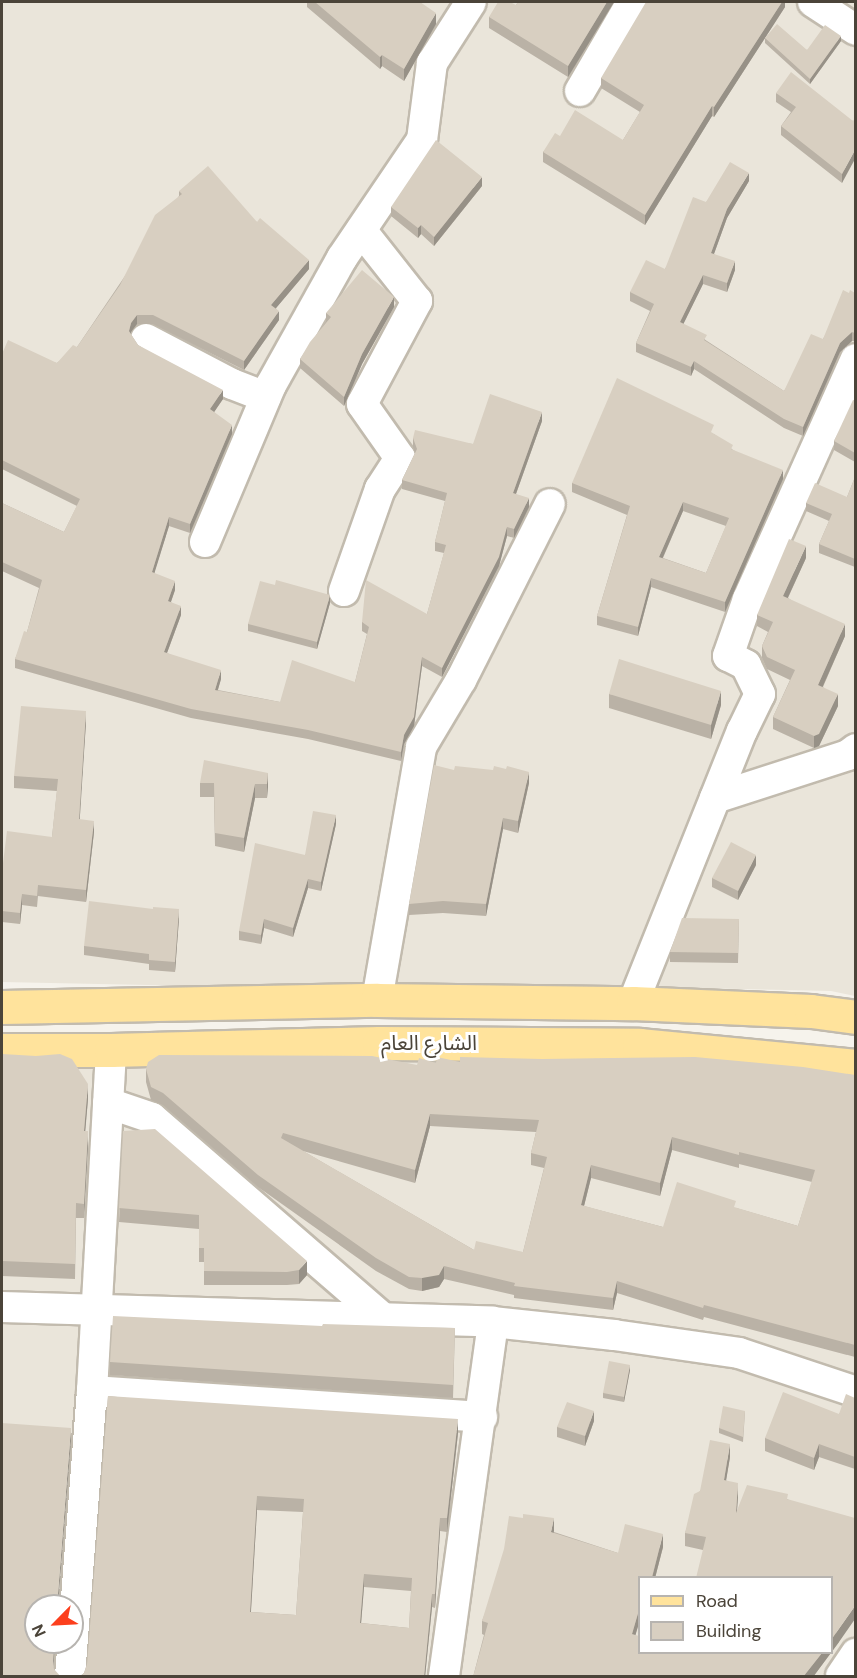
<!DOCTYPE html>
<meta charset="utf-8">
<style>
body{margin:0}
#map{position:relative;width:857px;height:1678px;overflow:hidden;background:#f6f3ec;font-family:"DM Sans","Noto Sans Arabic",sans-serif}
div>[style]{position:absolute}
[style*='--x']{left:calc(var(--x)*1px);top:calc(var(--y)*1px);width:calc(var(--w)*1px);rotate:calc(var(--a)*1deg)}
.residential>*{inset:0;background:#eae5da}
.roads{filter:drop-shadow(2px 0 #c2bbae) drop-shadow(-2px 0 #c2bbae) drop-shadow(0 2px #c2bbae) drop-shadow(0 -2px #c2bbae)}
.street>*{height:30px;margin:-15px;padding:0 15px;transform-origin:15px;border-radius:15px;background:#fff}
.primary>*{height:33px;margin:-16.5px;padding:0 16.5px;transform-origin:16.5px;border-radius:16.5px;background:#ffe39c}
.wall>*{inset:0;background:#bab2a6}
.shaded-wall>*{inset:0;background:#979187}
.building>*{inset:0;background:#d8cfc1}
span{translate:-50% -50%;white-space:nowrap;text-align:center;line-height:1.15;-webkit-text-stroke:6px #fff;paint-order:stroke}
.street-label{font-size:21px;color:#4b4439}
.frame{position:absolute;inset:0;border:3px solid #4b4439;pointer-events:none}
.legend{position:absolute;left:638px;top:1576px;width:195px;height:78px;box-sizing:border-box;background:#fff;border:2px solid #b7b4b0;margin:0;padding:8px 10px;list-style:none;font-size:18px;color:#4b4439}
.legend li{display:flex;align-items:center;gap:12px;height:30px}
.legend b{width:30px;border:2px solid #b7b4b0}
.north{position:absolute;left:24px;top:1594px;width:60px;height:60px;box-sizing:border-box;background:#fff;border:2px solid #b7b4b0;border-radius:50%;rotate:246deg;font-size:16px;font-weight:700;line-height:24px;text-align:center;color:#4b4439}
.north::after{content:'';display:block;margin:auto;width:21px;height:27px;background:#fc3f1d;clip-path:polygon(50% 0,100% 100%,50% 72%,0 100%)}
</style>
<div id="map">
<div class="residential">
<div style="clip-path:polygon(2px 2px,855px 2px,855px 996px,831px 991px,641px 987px,533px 993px,2px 982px)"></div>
<div style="clip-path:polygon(evenodd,629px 1053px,855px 1081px,855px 1676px,2px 1676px,2px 1061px,629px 1053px,640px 1578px,832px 1578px,832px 1652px,640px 1652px,640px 1578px,629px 1053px,36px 1606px,72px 1606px,72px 1642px,36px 1642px,36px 1606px)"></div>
</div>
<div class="roads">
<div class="street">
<div style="--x:813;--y:2;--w:51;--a:33.1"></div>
<div style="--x:580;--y:91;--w:103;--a:-59.7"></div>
<div style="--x:146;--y:339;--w:97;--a:27.6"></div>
<div style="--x:232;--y:384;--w:36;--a:21"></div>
<div style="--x:205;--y:542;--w:170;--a:-67.2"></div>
<div style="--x:271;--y:385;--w:145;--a:-60.8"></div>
<div style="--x:342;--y:258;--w:143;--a:-55.9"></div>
<div style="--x:422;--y:140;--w:78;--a:-82.6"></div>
<div style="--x:432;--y:63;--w:72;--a:-57.4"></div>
<div style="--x:344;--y:591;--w:108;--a:-70.6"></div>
<div style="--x:380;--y:489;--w:37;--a:-57"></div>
<div style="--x:400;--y:458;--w:66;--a:-125.1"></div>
<div style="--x:362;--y:404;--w:117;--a:-61.9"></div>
<div style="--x:417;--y:301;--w:90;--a:-128.3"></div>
<div style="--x:715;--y:798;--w:140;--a:-17.9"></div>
<div style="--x:848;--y:755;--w:10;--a:-37"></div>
<div style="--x:377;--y:1000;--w:257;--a:-80.1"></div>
<div style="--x:421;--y:747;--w:78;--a:-59.2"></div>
<div style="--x:461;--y:680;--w:197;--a:-63.2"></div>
<div style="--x:633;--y:1003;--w:293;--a:-68.2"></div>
<div style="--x:742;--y:731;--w:41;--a:-64.1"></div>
<div style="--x:760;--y:694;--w:32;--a:-116"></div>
<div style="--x:746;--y:665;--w:20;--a:-153"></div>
<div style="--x:728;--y:656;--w:60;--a:-70.7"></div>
<div style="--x:748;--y:599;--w:263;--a:-65.8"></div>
<div style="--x:108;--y:1103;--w:46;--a:18.8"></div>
<div style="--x:152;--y:1118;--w:307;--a:40.9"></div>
<div style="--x:2;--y:1307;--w:491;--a:1.7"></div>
<div style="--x:493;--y:1322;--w:122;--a:6.1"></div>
<div style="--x:614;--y:1335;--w:126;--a:8.2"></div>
<div style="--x:739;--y:1353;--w:123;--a:18.4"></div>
<div style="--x:92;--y:1391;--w:391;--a:3.8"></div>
<div style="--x:70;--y:1676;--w:286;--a:-85.6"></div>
<div style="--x:92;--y:1391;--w:342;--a:-86.8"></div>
<div style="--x:444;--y:1676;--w:357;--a:-82.1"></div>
<div style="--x:841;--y:1676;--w:27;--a:-56"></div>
</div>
<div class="primary">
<div style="--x:2;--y:1007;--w:375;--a:-1.1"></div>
<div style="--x:377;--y:1000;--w:256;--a:0.7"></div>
<div style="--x:633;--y:1003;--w:178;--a:2.6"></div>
<div style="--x:811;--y:1011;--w:45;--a:7.6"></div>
<div style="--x:2;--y:1050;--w:109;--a:0"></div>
<div style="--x:111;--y:1050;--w:268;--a:-1.5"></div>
<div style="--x:379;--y:1043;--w:260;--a:0.4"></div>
<div style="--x:639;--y:1045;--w:218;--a:5.5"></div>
</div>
</div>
<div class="wall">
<div style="clip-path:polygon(307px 2px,420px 2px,436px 24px,404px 81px,382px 66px,380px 69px,307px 7px)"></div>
<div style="clip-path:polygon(518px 2px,614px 2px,568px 77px,489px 28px,489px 17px,516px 5px)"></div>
<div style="clip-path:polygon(785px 2px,785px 7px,714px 117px,712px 116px,645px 225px,543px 162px,543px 152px,560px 136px,623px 140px,640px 112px,601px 88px,601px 78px)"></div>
<div style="clip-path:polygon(765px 38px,807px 50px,841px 41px,810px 84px,765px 43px)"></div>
<div style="clip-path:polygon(776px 93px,853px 121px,842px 183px,781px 135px,781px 126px,791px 112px,776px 102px)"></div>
<div style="clip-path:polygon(749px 181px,727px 218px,714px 254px,735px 270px,727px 292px,703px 284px,683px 324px,707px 341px,784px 391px,823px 339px,849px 293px,855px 293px,855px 341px,852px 341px,840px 352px,803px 436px,784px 428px,694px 369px,691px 376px,636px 352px,636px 343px,650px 311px,630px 301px,630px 292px,665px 269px,706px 202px)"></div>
<div style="clip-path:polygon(482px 186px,434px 246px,421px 234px,418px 238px,391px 216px,391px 207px)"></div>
<div style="clip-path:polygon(179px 191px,257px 222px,309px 269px,276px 308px,279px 320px,244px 370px,153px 324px,137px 324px,131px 332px,130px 333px,138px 345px,223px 399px,214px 412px,232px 434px,190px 533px,169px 526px,154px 573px,175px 590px,171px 602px,181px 615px,167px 653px,221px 679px,218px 690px,280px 702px,355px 682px,367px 634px,362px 631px,362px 622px,427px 614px,444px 553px,435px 551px,435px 542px,445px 501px,402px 489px,402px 480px,415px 453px,413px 447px,413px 438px,473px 444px,542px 421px,516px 494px,529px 507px,514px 538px,507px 536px,499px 566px,442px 677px,422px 666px,414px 726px,404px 744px,401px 761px,308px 739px,191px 718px,15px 668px,15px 659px,27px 632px,39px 588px,2px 571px,2px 503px,64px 532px,77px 506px,2px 469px,2px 354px,57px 363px,77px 347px,179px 196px)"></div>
<div style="clip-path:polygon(394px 307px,362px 364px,344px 406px,300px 368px,300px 359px,326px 322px,326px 313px)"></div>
<div style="clip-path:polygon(855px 401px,855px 462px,834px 450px,834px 441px)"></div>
<div style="clip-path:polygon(evenodd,714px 434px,733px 450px,783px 479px,725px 612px,651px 587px,638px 636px,597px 625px,597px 616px,627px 515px,572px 492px,572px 483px,714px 434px,683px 511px,726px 526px,706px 573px,663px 558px,683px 511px)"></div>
<div style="clip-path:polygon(855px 477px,855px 567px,819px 553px,819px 544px,829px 521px,806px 511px,806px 503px,847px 497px)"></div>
<div style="clip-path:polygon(806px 558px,788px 598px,845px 636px,823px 687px,838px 706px,819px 746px,814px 748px,773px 729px,773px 717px,790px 680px,767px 669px,762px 658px,762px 646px,768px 632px,757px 626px,757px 615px)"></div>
<div style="clip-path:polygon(275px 585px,330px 603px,317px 649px,248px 631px,248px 624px)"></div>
<div style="clip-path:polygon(609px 694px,721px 705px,711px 739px,609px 708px)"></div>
<div style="clip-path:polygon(86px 722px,79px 819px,94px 832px,86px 902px,38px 896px,37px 907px,22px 905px,20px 924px,2px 922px,2px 871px,52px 837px,57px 791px,14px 788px,14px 776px)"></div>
<div style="clip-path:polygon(454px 770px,529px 783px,518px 833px,503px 829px,486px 916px,443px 913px,409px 915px,409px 904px)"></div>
<div style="clip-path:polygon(268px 773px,267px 798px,255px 798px,244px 852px,215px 846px,214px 797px,200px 797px,200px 783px)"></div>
<div style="clip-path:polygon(336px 824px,321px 891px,308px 888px,293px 937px,264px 928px,261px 944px,239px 940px,239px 931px,305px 855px)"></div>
<div style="clip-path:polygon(756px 865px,738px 900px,712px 887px,712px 878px)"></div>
<div style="clip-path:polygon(179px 918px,175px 972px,149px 970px,149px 964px,84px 955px,84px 946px)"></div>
<div style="clip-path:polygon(739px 919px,738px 963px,670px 962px,670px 952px)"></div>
<div style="clip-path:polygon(2px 1054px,88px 1099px,85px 1131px,88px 1146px,84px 1218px,76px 1218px,75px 1279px,2px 1276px)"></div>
<div style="clip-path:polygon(evenodd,460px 1062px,855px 1075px,855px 1357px,704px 1317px,703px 1320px,617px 1293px,613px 1310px,514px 1298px,514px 1295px,444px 1279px,439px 1287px,422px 1291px,409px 1289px,376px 1271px,258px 1187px,163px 1105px,151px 1100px,146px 1082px,146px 1069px,417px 1065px,436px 1063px,460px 1062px,430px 1126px,536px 1132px,531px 1153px,531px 1165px,544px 1168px,523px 1252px,474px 1250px,303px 1151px,415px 1183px,430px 1126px,460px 1062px,672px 1150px,739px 1168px,739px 1164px,812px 1182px,798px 1226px,736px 1208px,663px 1227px,584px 1206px,591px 1178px,660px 1196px,672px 1150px)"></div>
<div style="clip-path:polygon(123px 1131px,307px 1275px,299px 1284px,287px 1285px,204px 1285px,204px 1262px,199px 1262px,199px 1229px,119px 1222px)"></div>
<div style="clip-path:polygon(322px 1326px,455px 1328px,453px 1398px,110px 1375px,110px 1362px)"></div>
<div style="clip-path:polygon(630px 1370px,624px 1402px,603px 1398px,603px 1393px)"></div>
<div style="clip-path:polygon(evenodd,108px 1396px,458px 1433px,447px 1532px,440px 1531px,435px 1608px,432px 1607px,425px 1677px,79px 1677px,84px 1673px,87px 1664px,108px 1396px,257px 1510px,303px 1512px,296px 1615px,251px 1612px,257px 1510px,108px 1396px,364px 1587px,411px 1591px,409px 1628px,361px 1623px,364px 1587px)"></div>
<div style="clip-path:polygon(855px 1398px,855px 1469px,819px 1457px,814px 1470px,765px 1451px,765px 1438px,839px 1414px)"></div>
<div style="clip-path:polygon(745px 1411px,743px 1442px,719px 1433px,719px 1428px)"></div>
<div style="clip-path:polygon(594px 1421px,585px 1446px,557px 1437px,557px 1427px)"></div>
<div style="clip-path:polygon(730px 1457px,726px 1480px,738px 1496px,737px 1510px,788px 1499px,839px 1642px,813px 1677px,473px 1677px,484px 1635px,482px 1634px,482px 1621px,523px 1518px,554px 1532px,618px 1553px,663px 1547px,655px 1578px,639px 1578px,639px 1623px,635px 1635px,639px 1653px,831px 1653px,703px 1550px,685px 1546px,685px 1533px,700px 1491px)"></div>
</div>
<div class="shaded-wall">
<div style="clip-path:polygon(607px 2px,614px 2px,568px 77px,568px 66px)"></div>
<div style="clip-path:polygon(782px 2px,785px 2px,785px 7px,714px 117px,714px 107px)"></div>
<div style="clip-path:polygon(436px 13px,436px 24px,404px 81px,404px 69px)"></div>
<div style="clip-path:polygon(841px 36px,841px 41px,810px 84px,810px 79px)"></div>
<div style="clip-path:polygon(382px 55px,382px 66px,380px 69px,380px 57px)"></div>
<div style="clip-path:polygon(712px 106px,712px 116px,645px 225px,645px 215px)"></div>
<div style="clip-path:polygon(855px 150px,855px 159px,842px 183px,842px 174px)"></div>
<div style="clip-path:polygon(749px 173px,749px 181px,727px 218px,711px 262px,711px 253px,727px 209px)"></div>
<div style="clip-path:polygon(482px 177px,482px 186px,434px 246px,434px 237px)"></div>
<div style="clip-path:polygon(421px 225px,421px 234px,418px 238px,418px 228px)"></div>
<div style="clip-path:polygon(309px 260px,309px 269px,271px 314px,271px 305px)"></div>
<div style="clip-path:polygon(735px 261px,735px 270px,727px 292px,727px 283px)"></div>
<div style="clip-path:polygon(703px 275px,703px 284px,680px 331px,680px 322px)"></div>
<div style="clip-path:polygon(394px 297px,394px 307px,362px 364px,344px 406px,344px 397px,362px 354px)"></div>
<div style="clip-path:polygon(279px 311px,279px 320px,244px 370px,244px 361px)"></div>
<div style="clip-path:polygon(137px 315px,137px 324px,131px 332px,129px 340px,129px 331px,131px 323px)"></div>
<div style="clip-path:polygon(852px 332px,852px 341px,840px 352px,803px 436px,803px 427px,840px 343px)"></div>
<div style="clip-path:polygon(694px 361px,694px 369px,691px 376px,691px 367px)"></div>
<div style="clip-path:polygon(223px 390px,223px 399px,210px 418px,210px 409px)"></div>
<div style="clip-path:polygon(542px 412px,542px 421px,513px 502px,513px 493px)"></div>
<div style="clip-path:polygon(232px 425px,232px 434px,190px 533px,190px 524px)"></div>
<div style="clip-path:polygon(783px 470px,783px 479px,725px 612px,725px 602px)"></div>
<div style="clip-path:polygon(529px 498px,529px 507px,514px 538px,514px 529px)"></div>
<div style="clip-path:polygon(683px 502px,683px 511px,659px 566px,659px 557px)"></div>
<div style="clip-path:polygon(169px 517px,169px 526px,152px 581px,152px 572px)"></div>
<div style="clip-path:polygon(507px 527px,507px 536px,499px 566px,442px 677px,442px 668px)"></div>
<div style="clip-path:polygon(806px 546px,806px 558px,783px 608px,783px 596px)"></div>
<div style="clip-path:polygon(651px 578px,651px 587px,638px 636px,638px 627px)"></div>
<div style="clip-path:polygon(175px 581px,175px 590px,168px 610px,168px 601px)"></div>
<div style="clip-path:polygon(330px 595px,330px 603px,317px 649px,317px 642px)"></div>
<div style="clip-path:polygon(181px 606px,181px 615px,164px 661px,164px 652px)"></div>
<div style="clip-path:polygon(845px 624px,845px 636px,818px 697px,818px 685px)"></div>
<div style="clip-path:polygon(422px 657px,422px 666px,414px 726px,404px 744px,401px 761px,401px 752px,404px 735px)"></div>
<div style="clip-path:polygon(221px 670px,221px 679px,215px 699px,215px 690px)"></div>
<div style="clip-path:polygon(721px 691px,721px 705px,711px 739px,711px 725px)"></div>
<div style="clip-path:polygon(838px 694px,838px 706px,819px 746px,814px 748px,814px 736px)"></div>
<div style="clip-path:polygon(86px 711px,86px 722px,79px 831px,79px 819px)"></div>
<div style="clip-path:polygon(529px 772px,529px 783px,518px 833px,518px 821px)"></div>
<div style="clip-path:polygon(268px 773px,268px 787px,267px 798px,267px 784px)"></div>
<div style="clip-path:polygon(255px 784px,255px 798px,244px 852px,244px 838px)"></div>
<div style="clip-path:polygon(336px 815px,336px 824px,321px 891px,321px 882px)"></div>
<div style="clip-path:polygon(503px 818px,503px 829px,486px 916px,486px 904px)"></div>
<div style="clip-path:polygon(94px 821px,94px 832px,86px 902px,86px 890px)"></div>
<div style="clip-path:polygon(756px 855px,756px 865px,738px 900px,738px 891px)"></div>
<div style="clip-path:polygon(308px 879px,308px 888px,293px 937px,293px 928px)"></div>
<div style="clip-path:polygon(22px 894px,22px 905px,20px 924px,20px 913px)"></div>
<div style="clip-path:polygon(179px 909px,179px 918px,175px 972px,175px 962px)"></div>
<div style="clip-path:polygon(264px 919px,264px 928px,261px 944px,261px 935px)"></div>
<div style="clip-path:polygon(88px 1084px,88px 1099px,84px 1146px,84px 1131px)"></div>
<div style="clip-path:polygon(430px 1114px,430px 1126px,415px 1183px,415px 1170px)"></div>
<div style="clip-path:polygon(88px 1131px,88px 1146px,84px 1218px,84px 1204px)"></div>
<div style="clip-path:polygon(672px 1137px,672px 1150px,660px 1196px,660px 1183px)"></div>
<div style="clip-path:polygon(591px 1165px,591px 1178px,581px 1218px,581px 1205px)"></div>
<div style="clip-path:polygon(307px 1261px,307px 1275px,299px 1284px,299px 1270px)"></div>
<div style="clip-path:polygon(444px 1266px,444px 1279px,439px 1287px,422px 1291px,422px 1278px)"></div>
<div style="clip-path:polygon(617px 1281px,617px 1293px,613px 1310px,613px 1298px)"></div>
<div style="clip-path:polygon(630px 1365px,630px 1370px,624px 1402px,624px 1397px)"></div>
<div style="clip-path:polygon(594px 1411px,594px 1421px,585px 1446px,585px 1436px)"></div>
<div style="clip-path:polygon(458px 1419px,458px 1433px,447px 1532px,447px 1518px)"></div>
<div style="clip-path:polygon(71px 1428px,71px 1441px,58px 1606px,57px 1606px)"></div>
<div style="clip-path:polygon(730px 1444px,730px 1457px,724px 1493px,724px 1480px)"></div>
<div style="clip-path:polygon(819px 1444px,819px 1457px,814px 1470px,814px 1458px)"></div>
<div style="clip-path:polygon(738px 1483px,738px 1496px,736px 1526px,736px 1513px)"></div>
<div style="clip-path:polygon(257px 1496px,257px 1510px,250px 1626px,250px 1612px)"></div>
<div style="clip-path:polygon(440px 1518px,440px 1531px,435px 1608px,435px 1594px)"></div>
<div style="clip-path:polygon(554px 1518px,554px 1531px,551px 1544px,551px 1532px)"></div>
<div style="clip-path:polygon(663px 1534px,663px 1547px,655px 1578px,652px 1578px)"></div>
<div style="clip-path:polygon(364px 1574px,364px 1587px,360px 1637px,360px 1623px)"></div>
<div style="clip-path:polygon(432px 1594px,432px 1607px,425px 1677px,424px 1677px)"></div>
<div style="clip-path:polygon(855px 1606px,855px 1619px,839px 1642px,813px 1677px,803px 1677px,822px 1653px,831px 1653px,831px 1640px)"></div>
<div style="clip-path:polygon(639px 1610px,639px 1623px,632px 1647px,632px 1634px)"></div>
<div style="clip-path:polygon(54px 1642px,55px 1642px,53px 1675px,53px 1661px)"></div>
</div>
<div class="building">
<div style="clip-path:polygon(315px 2px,420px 2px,436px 13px,404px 69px,382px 55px,380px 57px)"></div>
<div style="clip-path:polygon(498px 2px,510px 2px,516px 5px,518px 2px,607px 2px,568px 66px,489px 17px)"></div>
<div style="clip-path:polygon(646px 2px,782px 2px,714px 107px,712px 106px,645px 215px,543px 152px,555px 133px,560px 136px,575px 110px,623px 140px,644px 105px,601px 78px)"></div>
<div style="clip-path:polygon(777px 24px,807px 50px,825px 25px,841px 36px,810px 79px,765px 38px)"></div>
<div style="clip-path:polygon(791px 72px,853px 121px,855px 118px,855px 150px,842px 174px,781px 126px,796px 107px,776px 93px)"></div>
<div style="clip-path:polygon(436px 140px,482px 177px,434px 237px,421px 225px,418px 228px,391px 207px)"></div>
<div style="clip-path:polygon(730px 162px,749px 173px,727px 209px,711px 253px,735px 261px,727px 283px,703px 275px,680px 322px,707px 335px,704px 340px,784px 391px,811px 334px,823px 339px,843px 290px,849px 293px,850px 290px,855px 293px,855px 333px,852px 332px,840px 343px,803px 427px,784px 419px,694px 361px,691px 367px,636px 343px,654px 304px,630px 292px,646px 260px,665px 269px,693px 197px,706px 202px)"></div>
<div style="clip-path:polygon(208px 166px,257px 222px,260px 218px,309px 260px,271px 305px,279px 311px,244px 361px,153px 315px,137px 315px,131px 323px,129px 331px,138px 345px,223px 390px,210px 409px,232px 425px,190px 524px,169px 517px,152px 572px,175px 581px,168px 601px,181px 606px,164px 652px,221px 670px,215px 690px,280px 702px,292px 660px,355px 682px,369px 627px,362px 622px,366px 580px,427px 614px,446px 545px,435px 542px,447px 493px,402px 480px,417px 449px,413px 438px,415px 430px,473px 444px,490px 394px,542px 412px,513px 493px,529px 498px,514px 529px,507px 527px,499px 557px,442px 668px,422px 657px,414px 717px,404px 735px,401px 752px,308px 730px,191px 709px,15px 659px,24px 631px,27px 632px,42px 580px,2px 562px,2px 503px,64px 532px,80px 499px,2px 460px,2px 354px,8px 340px,57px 363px,73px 345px,77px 347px,120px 285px,155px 215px,182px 194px,179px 191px)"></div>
<div style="clip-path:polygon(362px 270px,394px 297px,362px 354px,344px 397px,300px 359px,310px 342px,331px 317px,326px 313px)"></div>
<div style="clip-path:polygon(evenodd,617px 378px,714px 425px,711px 432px,733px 445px,731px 449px,783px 470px,725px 602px,651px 578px,638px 627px,597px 616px,630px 506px,572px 483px,617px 378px,683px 502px,729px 518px,706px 573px,659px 557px,683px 502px)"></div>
<div style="clip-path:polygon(853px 400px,855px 401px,855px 453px,834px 441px)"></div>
<div style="clip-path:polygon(855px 477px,855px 559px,819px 544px,832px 514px,806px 503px,815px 483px,847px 497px)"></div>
<div style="clip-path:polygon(789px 539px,806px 546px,783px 596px,845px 624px,818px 685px,838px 694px,819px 734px,814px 736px,773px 717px,795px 670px,767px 657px,762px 646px,773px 622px,757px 615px)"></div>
<div style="clip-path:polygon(276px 580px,330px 595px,317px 642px,248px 624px,260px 581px,275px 585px)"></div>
<div style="clip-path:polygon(619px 659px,721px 691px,711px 725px,609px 694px)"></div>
<div style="clip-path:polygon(21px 706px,86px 711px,79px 819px,94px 821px,86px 890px,38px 885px,37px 896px,22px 894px,20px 913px,2px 911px,2px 871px,7px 831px,52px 837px,58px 779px,14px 776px)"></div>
<div style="clip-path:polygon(204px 760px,268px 773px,267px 784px,255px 784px,244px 838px,215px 833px,214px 783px,200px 783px)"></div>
<div style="clip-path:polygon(434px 765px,454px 770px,455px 766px,493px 770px,494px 766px,506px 769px,507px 766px,529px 772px,518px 821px,503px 818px,486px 904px,443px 901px,409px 904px)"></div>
<div style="clip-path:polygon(313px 811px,336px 815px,321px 882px,308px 879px,293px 928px,264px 919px,261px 935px,239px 931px,255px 843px,305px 855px)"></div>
<div style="clip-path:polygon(731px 842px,756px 855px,738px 891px,712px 878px)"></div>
<div style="clip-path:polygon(89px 901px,153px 909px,153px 907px,179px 909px,175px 962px,149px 960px,149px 954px,84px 946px)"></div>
<div style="clip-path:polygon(682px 918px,739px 919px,738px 953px,670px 952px)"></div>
<div style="clip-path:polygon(2px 1054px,36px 1056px,60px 1054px,72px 1059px,88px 1084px,84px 1131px,88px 1131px,84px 1204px,76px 1203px,75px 1264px,2px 1261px)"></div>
<div style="clip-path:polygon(evenodd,159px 1055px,372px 1056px,417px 1065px,419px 1058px,436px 1063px,437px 1057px,460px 1062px,460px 1057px,542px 1059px,695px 1057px,803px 1067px,855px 1075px,855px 1345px,704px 1305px,703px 1308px,617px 1281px,613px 1298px,514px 1286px,515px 1283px,444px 1266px,439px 1275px,422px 1278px,409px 1277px,376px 1258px,258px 1175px,163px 1093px,151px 1087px,146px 1069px,148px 1062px,159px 1055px,430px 1114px,539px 1120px,531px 1153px,547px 1157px,523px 1252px,476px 1241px,474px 1250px,281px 1138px,283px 1133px,415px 1170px,430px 1114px,159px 1055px,672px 1137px,739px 1155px,739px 1152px,815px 1170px,798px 1226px,734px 1207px,736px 1201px,677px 1182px,663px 1227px,581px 1205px,591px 1165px,660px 1183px,672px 1137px)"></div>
<div style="clip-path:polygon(155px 1129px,307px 1261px,299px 1270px,287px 1272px,204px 1271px,204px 1248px,199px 1248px,199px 1215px,119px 1208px,123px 1131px)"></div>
<div style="clip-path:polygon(113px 1316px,322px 1326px,323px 1324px,455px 1328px,453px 1385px,110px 1362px)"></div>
<div style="clip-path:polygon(609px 1361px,630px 1365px,624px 1397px,603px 1393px)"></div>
<div style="clip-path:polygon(783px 1392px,839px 1414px,846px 1394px,855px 1398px,855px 1457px,819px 1444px,814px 1458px,765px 1438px)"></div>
<div style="clip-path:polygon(evenodd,108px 1396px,458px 1419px,447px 1518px,440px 1518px,435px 1594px,432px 1594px,424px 1677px,79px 1677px,84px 1673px,87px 1664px,108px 1396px,257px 1496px,304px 1499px,296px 1615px,250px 1612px,257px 1496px,108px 1396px,364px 1574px,412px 1578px,409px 1628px,360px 1623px,364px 1574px)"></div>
<div style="clip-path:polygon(567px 1402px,594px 1411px,585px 1436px,557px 1427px)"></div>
<div style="clip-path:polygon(723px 1406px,745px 1411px,743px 1437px,719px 1428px)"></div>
<div style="clip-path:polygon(2px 1423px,71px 1428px,57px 1606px,36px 1606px,36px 1642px,54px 1642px,53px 1661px,54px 1669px,61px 1677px,2px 1677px)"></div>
<div style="clip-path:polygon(710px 1440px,730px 1444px,724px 1480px,738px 1483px,736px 1513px,747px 1485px,788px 1494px,787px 1499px,855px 1518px,855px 1606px,831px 1640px,831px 1578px,696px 1578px,706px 1537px,685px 1533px,694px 1494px,700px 1491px)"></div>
<div style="clip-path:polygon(523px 1514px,554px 1518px,551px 1532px,618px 1553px,625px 1524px,663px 1534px,652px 1577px,639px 1578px,639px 1610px,632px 1634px,639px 1636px,639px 1653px,822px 1653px,803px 1677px,473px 1677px,488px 1623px,482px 1621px,504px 1549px,509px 1516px,523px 1518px)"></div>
</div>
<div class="street-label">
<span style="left:429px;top:1043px">الشارع العام</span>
</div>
<div class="frame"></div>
<ul class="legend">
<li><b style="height:8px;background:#ffe39c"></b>Road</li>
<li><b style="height:16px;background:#d8cfc1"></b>Building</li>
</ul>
<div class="north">N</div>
</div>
